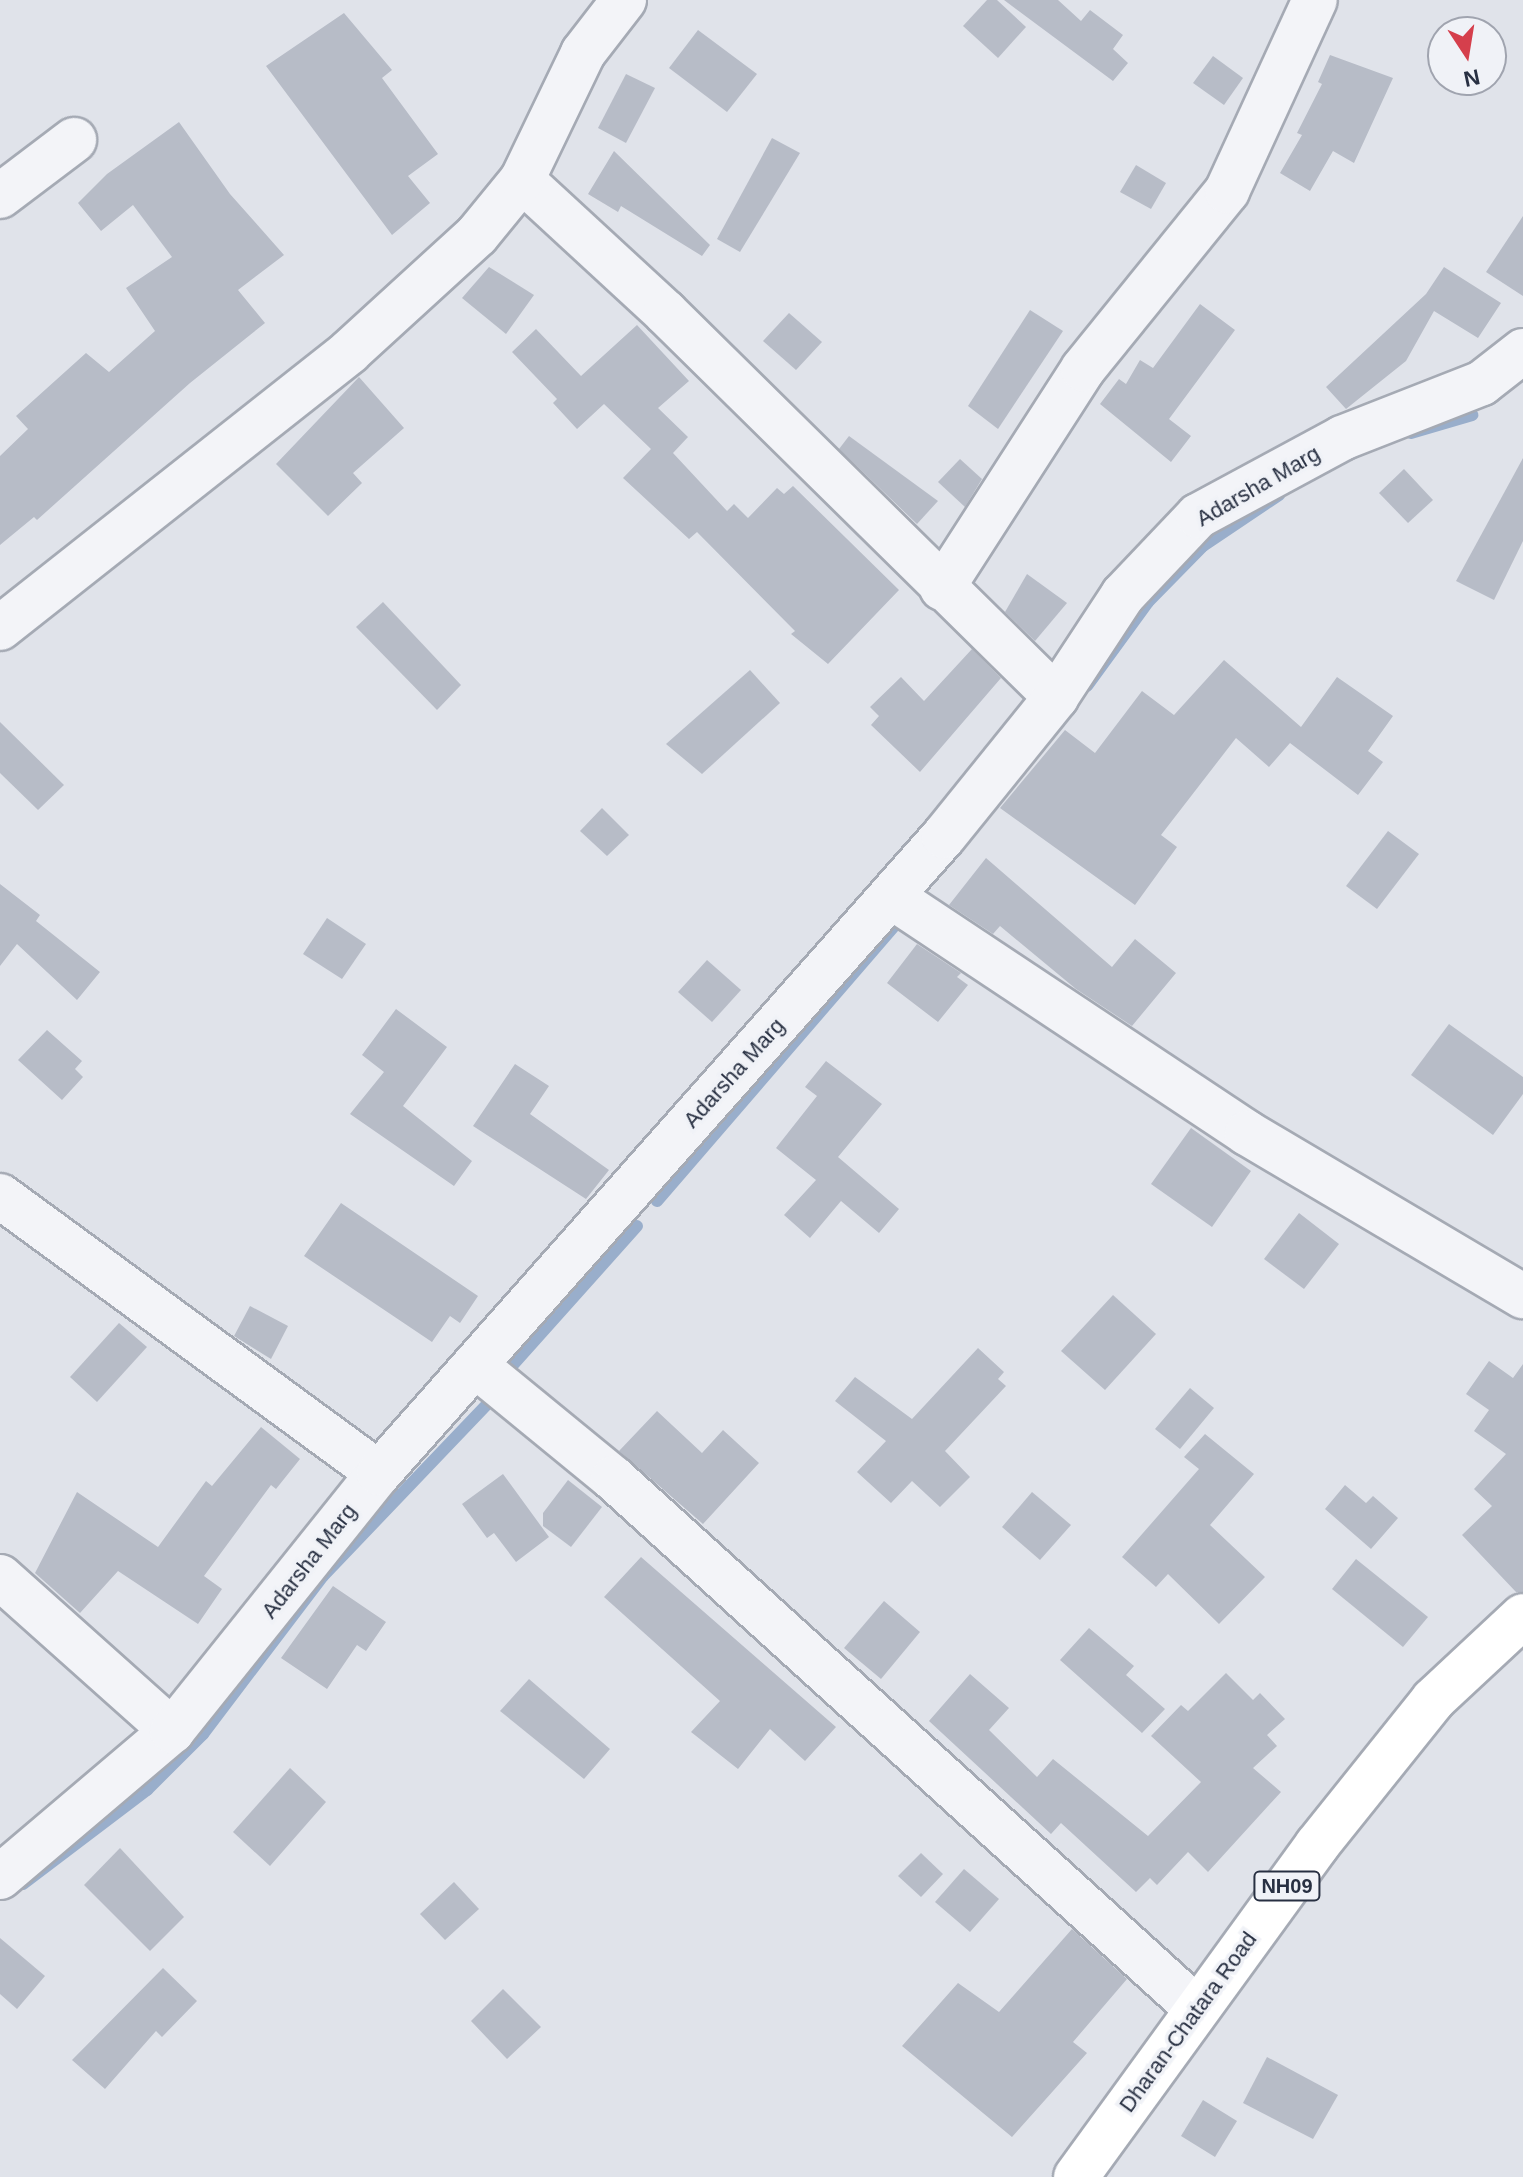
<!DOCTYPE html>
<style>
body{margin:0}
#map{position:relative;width:1523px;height:2177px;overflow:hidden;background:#e0e3ea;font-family:Arial,sans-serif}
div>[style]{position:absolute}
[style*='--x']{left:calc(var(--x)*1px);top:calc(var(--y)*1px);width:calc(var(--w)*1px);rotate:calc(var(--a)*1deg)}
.stream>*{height:12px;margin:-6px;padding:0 6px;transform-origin:6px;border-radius:6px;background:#99aecb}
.building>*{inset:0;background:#b7bcc7}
.roads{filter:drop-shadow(2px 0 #a5aab4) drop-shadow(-2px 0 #a5aab4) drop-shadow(0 2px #a5aab4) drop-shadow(0 -2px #a5aab4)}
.street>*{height:44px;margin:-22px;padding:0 22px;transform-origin:22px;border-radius:22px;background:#f3f4f8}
.primary>*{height:44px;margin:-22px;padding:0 22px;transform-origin:22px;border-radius:22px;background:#fff}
span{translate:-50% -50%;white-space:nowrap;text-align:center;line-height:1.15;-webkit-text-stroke:7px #f0f2f7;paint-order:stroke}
.shield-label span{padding:2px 6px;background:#f0f2f7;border:2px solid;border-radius:6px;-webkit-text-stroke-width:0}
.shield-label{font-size:20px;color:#283042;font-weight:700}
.street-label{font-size:22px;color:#283042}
.north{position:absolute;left:1427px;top:16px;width:80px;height:80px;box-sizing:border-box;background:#f0f2f7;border:2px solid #a0a4af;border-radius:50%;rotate:168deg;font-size:22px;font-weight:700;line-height:32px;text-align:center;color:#283042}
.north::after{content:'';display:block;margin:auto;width:28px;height:36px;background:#d53f4c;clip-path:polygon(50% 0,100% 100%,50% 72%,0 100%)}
</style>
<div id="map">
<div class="stream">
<div style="--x:1411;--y:433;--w:64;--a:-16.4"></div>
<div style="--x:1087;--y:686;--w:104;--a:-54"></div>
<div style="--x:1148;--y:602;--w:78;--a:-45.5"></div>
<div style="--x:1203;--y:546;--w:92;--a:-33.9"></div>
<div style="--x:657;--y:1201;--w:378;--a:-49.2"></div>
<div style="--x:511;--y:1367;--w:189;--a:-48.2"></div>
<div style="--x:23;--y:1884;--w:156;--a:-37.2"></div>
<div style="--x:147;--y:1790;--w:79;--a:-45"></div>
<div style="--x:203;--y:1734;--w:198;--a:-52.8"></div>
<div style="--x:323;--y:1576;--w:246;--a:-46.3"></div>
</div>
<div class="building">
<div style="clip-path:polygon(987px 0,997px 0,1026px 27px,998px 58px,963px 26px)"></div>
<div style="clip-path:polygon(1004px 0,1058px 0,1081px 21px,1090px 10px,1123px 35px,1113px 49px,1128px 63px,1113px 81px)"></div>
<div style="clip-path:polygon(344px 13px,392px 70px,382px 78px,438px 154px,408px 176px,430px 203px,392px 235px,266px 66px)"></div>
<div style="clip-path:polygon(698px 30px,757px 74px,727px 112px,669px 68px)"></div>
<div style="clip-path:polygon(1330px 55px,1393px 78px,1354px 163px,1333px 151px,1310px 191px,1280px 173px,1302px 135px,1297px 133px,1322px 84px,1318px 82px)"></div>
<div style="clip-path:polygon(1213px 56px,1243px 78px,1224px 105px,1193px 83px)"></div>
<div style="clip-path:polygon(626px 74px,655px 88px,626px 143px,598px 128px)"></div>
<div style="clip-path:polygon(179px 122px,230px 194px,284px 255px,238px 290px,265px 323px,190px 383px,37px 520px,34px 517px,0 545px,0 456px,28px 429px,16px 416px,86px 353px,109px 372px,155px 331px,126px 288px,172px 257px,133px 205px,101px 231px,78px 203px,107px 174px)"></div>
<div style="clip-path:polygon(772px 138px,800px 153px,740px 252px,717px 239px)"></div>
<div style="clip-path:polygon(614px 151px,710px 245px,702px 256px,621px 206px,618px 212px,588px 194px)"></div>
<div style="clip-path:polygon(1136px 165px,1166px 183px,1151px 209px,1120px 192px)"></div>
<div style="clip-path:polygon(1523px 216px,1523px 296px,1486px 272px)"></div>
<div style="clip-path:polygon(489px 267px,534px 295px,506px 334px,462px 298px)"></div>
<div style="clip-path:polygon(1444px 267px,1501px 303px,1478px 338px,1434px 311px,1406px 361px,1346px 409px,1326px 387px,1426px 294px)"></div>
<div style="clip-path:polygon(1200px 304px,1235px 330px,1169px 419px,1191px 436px,1171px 462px,1100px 404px,1119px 379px,1126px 384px,1140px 360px,1153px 368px)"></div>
<div style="clip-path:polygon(1030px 310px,1063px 331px,998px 429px,968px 406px)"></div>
<div style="clip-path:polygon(789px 313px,822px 342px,796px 370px,763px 341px)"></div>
<div style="clip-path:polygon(637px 325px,689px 381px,658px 408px,688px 437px,673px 453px,727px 511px,734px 504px,748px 518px,777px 488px,784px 494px,793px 486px,899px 590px,828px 664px,791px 634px,795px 631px,697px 532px,689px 539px,623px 478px,651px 449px,604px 404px,577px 429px,553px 403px,557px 399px,512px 352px,536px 329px,581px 376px)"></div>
<div style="clip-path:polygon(359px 377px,404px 428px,353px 473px,362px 483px,328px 516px,276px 464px)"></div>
<div style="clip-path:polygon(849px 436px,938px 501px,917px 524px,839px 449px)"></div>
<div style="clip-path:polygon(1523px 458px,1523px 541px,1494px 600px,1456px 581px)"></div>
<div style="clip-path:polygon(960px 459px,982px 479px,965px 507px,938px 482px)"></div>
<div style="clip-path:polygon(1404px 469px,1433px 500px,1408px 523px,1379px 493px)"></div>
<div style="clip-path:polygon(1027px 574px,1067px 603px,1035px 641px,1005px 612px)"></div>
<div style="clip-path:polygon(383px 602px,461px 685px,437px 710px,356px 627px)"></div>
<div style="clip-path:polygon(972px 649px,1001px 678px,920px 772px,871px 725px,879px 716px,870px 707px,901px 677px,924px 701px)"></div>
<div style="clip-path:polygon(1224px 660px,1301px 727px,1337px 677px,1393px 716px,1368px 751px,1383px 762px,1358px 795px,1290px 743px,1269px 767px,1236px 738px,1161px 835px,1177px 847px,1135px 905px,1000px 808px,1065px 730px,1095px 753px,1142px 691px,1174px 715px)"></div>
<div style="clip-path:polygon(750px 670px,780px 703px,702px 774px,666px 744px)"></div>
<div style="clip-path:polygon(0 722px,64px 785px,38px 810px,0 773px)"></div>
<div style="clip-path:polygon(602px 808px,629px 835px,607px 856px,580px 831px)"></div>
<div style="clip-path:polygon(1388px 831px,1419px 854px,1377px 909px,1346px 886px)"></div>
<div style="clip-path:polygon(986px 858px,1112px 967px,1135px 939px,1176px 973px,1132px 1026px,1076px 989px,1000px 926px,993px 934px,949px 905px)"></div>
<div style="clip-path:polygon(0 884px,40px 915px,36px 921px,100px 972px,77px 1000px,17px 944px,0 966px)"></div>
<div style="clip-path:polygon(327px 918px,366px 944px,342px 979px,303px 954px)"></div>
<div style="clip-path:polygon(917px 944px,961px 973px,957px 977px,968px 985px,938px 1022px,887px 983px)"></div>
<div style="clip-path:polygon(707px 960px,741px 990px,712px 1022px,678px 992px)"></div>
<div style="clip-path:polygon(396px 1009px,447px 1047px,403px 1106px,472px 1161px,454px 1186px,350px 1114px,384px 1072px,362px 1055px)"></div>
<div style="clip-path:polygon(1449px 1024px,1523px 1077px,1523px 1094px,1493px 1135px,1411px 1075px)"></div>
<div style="clip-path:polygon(47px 1030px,82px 1061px,75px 1069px,83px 1077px,62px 1100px,18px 1060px)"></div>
<div style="clip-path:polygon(826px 1061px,882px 1104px,838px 1157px,899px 1209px,879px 1233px,841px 1201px,810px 1238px,784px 1215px,816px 1180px,776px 1148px,817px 1096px,805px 1087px)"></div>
<div style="clip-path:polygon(515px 1064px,549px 1086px,530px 1114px,609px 1170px,586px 1199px,473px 1126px)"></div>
<div style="clip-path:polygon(1191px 1128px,1251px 1171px,1212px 1227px,1151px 1184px)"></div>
<div style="clip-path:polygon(341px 1203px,478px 1296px,460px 1323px,450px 1316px,432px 1342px,304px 1256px)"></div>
<div style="clip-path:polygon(1299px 1213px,1339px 1244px,1304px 1289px,1264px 1259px)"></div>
<div style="clip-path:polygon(1113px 1295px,1156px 1334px,1105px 1390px,1061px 1351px)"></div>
<div style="clip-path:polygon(250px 1306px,288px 1326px,271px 1359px,234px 1336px)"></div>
<div style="clip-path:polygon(119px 1323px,147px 1347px,97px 1402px,70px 1377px)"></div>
<div style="clip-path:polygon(978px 1348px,1004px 1372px,998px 1379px,1006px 1386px,945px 1451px,970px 1477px,940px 1507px,912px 1481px,891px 1503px,857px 1472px,886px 1441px,835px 1401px,855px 1377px,912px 1419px)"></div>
<div style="clip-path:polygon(1489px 1361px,1513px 1378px,1523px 1364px,1523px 1592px,1516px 1592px,1462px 1535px,1492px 1506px,1474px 1489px,1506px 1454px,1474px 1431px,1489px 1410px,1466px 1394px)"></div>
<div style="clip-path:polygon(1190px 1388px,1214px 1408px,1180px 1449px,1155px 1429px)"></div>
<div style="clip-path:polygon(657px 1411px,702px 1453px,723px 1430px,759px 1463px,703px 1524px,619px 1451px)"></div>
<div style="clip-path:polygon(261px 1427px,300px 1459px,276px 1489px,271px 1485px,204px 1576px,222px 1589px,198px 1624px,118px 1571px,80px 1613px,35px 1573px,77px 1492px,158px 1547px,206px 1481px,212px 1486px)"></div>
<div style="clip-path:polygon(1205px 1434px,1254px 1474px,1210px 1525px,1265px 1577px,1219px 1624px,1168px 1574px,1156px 1587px,1122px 1557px,1199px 1469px,1184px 1457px)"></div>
<div style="clip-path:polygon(503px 1474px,549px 1537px,516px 1562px,494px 1533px,487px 1538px,462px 1504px)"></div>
<div style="clip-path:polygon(568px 1480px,602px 1507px,571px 1547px,543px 1526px,543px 1513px)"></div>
<div style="clip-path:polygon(1345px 1485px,1366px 1503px,1373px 1496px,1398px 1518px,1371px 1549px,1325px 1509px)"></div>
<div style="clip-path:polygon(1032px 1492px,1071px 1525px,1040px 1560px,1002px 1527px)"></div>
<div style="clip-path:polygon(641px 1557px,836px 1727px,805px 1761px,770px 1729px,738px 1769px,691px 1732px,720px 1701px,604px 1597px)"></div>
<div style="clip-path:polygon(1356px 1559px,1428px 1617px,1403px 1647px,1332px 1589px)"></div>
<div style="clip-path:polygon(333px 1586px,386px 1622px,366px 1651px,357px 1645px,327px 1689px,281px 1658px)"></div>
<div style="clip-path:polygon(884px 1601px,920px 1632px,881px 1679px,844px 1648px)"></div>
<div style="clip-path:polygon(1089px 1628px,1134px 1666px,1126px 1675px,1165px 1709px,1142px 1733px,1060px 1660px)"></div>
<div style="clip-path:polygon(1226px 1673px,1253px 1700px,1260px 1693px,1285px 1719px,1267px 1735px,1277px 1746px,1253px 1768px,1281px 1792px,1208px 1872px,1188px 1852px,1157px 1885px,1150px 1878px,1136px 1892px,1061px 1823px,1051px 1834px,929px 1721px,970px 1674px,1009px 1708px,989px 1730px,1037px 1777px,1053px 1759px,1148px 1836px,1201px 1782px,1151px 1736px,1181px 1705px,1188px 1711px)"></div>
<div style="clip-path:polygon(529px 1679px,610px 1749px,584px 1779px,500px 1711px)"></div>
<div style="clip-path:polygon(290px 1768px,326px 1802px,270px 1866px,233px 1832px)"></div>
<div style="clip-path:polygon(120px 1848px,184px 1917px,150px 1951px,84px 1885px)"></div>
<div style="clip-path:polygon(921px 1853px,943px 1874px,921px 1897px,898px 1876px)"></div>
<div style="clip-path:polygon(964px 1869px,999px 1899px,970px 1932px,935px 1902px)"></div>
<div style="clip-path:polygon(454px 1882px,479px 1909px,445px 1940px,420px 1914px)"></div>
<div style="clip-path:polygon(1072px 1929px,1127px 1979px,1073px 2042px,1087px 2053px,1012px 2137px,902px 2046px,958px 1983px,999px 2012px)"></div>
<div style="clip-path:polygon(0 1938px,45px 1976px,17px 2009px,0 1994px)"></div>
<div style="clip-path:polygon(163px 1968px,197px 2001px,162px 2037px,156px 2031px,105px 2089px,72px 2060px)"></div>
<div style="clip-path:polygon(503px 1989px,541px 2027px,507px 2059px,471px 2021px)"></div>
<div style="clip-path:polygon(1267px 2057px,1338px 2095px,1313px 2139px,1243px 2103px)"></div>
<div style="clip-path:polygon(1203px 2100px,1237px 2121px,1215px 2157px,1181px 2136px)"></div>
</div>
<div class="roads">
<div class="street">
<div style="--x:522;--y:180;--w:195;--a:42.7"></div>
<div style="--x:665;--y:312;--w:549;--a:44.56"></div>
<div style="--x:0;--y:196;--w:93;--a:-37.1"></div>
<div style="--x:942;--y:588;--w:260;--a:-57.2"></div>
<div style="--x:1083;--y:369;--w:229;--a:-51"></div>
<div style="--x:1227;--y:191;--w:210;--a:-65.3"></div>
<div style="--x:0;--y:628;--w:445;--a:-38.3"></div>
<div style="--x:349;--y:352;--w:173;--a:-42.4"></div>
<div style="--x:477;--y:235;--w:71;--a:-50.7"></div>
<div style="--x:522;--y:180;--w:141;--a:-64.3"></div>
<div style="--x:583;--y:53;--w:67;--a:-52.3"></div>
<div style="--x:892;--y:897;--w:426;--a:33.6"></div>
<div style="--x:1247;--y:1133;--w:321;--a:30.6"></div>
<div style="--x:0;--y:1196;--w:469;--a:36.2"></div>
<div style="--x:475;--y:1365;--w:178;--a:39.3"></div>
<div style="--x:613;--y:1478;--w:788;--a:42.27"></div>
<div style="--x:0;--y:1577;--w:231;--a:41.8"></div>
<div style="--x:0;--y:1877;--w:226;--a:-40.3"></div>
<div style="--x:172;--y:1731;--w:331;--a:-51.3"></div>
<div style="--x:379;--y:1473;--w:851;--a:-48.43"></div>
<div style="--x:944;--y:836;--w:179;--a:-51.1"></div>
<div style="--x:1056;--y:697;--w:122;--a:-56.7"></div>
<div style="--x:1123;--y:595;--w:109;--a:-46.5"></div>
<div style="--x:1198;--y:516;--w:164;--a:-28.4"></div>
<div style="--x:1342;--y:438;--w:150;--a:-21.4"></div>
<div style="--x:1482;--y:383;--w:52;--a:-38"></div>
</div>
<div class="primary">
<div style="--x:1076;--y:2177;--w:410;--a:-54"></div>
<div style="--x:1317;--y:1845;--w:186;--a:-51.3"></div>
<div style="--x:1433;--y:1700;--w:123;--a:-43"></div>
</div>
</div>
<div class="shield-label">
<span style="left:1287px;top:1886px">NH09</span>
</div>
<div class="street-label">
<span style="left:1258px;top:486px;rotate:-30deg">Adarsha Marg</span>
<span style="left:734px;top:1073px;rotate:-48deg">Adarsha Marg</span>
<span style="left:309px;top:1561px;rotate:-52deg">Adarsha Marg</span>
<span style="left:1188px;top:2022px;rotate:-54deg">Dharan-Chatara Road</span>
</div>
<div class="north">N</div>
</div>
